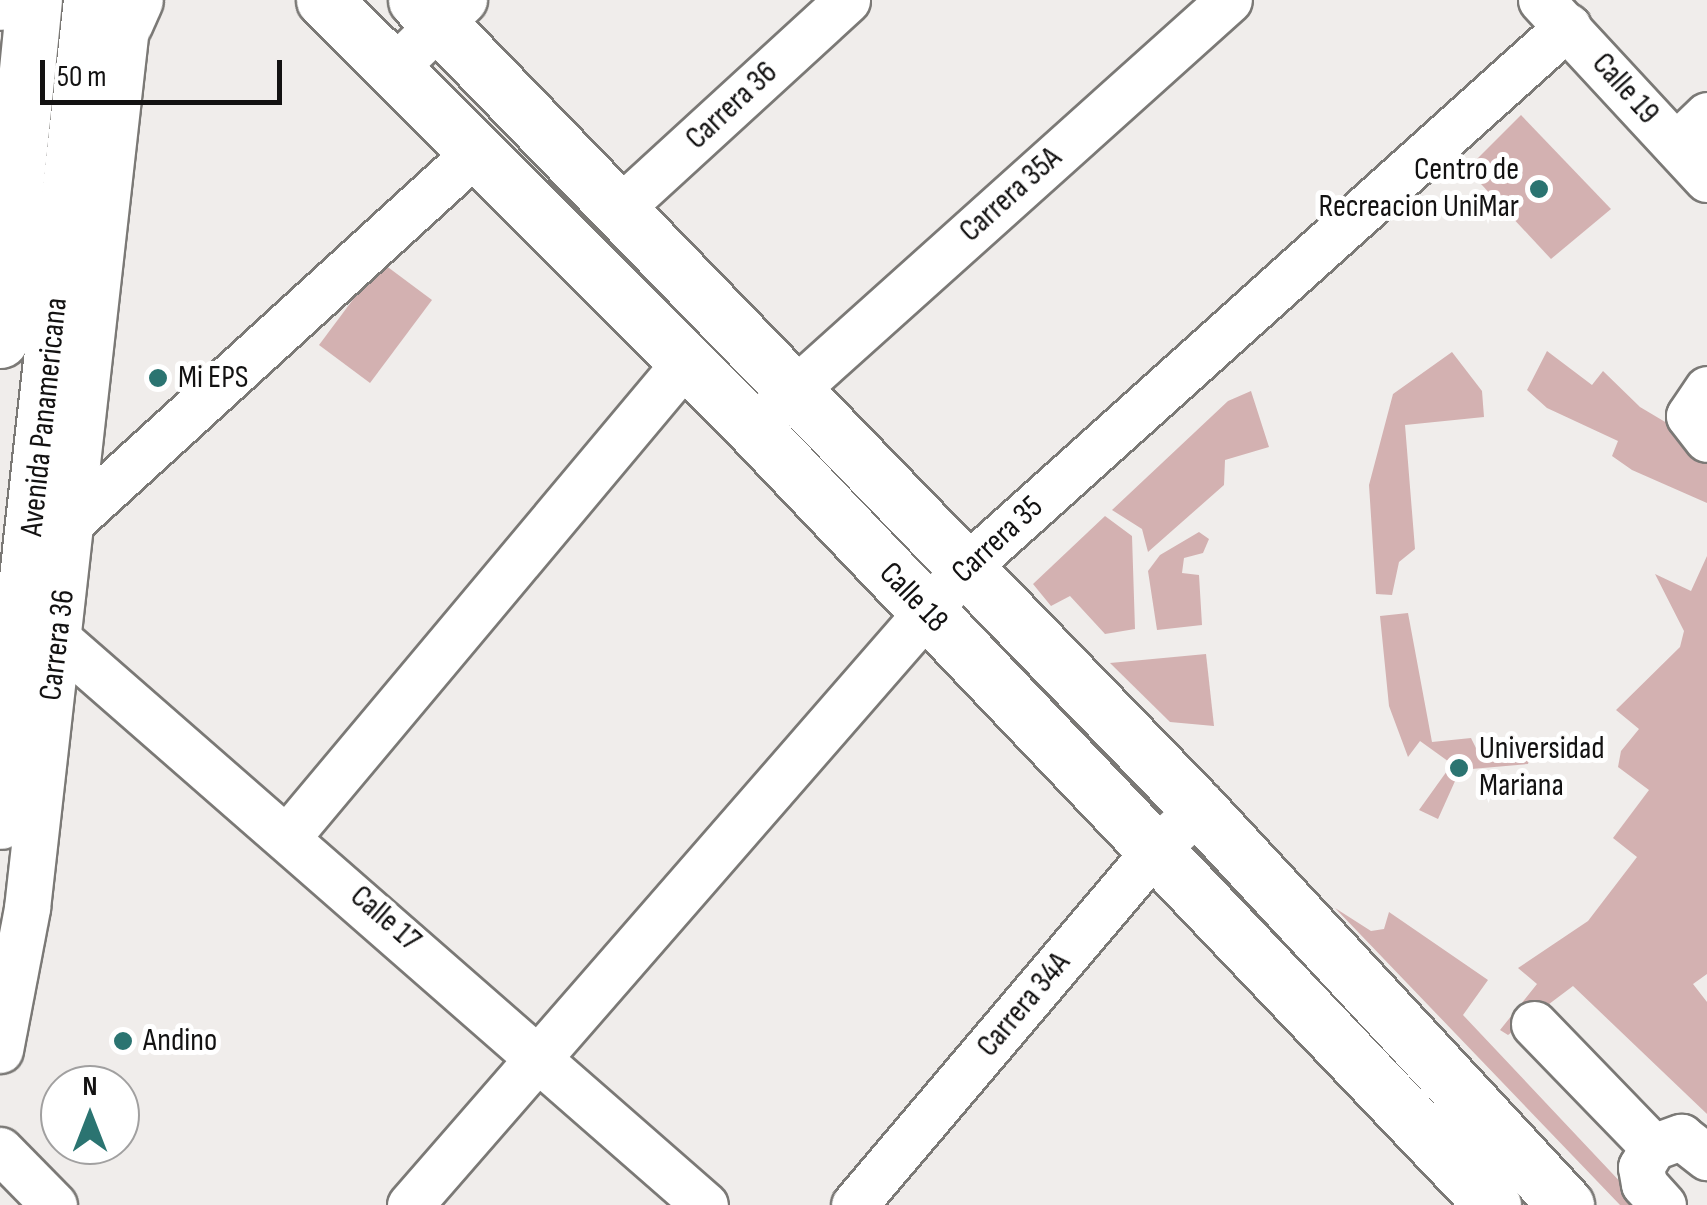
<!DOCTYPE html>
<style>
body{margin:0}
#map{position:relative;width:1707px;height:1205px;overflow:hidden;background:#f0edeb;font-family:"Sofia Sans Condensed",sans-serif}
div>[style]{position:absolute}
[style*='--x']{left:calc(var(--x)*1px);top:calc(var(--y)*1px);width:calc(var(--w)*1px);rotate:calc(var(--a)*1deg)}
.green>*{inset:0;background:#d3b1b1}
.roads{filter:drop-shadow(2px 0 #7b7976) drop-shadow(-2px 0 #7b7976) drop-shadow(0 2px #7b7976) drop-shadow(0 -2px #7b7976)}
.minor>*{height:45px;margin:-22.5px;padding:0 22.5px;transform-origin:22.5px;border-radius:22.5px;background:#fff}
.major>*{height:55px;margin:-27.5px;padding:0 27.5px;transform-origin:27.5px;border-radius:27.5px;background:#fff}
.dots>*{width:28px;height:28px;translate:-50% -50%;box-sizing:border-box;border:5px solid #fff;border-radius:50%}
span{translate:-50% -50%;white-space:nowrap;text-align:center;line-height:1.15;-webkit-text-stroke:10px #fff;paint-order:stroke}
.street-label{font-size:32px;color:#131212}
.poi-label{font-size:32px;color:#131212}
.right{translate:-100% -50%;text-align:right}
.left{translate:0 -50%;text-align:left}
.north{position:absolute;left:40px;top:1065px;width:100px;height:100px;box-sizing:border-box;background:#fff;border:2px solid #a1a0a0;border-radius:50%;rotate:0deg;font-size:28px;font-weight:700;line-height:40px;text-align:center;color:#131212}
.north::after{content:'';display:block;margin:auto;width:35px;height:45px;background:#2b7471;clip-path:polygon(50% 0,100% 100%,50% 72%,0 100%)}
.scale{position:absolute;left:40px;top:60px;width:242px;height:45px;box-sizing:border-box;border:5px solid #131212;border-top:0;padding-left:12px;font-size:30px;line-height:35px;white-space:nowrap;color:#131212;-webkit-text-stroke:8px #fff;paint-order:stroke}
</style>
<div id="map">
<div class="green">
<div style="clip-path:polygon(1521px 115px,1611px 209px,1551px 259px,1467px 169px)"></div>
<div style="clip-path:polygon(381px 262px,432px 300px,370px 383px,319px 345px)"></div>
<div style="clip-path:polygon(1547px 351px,1592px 385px,1603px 371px,1640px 407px,1682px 432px,1707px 463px,1707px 503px,1632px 470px,1612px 456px,1618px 441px,1547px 408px,1527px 390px)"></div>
<div style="clip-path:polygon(1452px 352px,1482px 391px,1484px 417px,1405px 425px,1415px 549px,1399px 562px,1392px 595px,1376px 594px,1369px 485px,1393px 394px)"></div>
<div style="clip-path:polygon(1251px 391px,1269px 447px,1225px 460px,1224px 485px,1148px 552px,1142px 529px,1112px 510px,1228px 401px)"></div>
<div style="clip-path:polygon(1105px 516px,1132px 536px,1135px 629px,1105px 634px,1070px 596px,1051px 606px,1033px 584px)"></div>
<div style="clip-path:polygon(1199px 532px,1209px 539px,1203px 553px,1184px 558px,1182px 573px,1199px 575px,1202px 625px,1157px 630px,1148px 571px,1160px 555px)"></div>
<div style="clip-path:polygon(1707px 556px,1707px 974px,1693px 984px,1707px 1002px,1707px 1114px,1573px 986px,1508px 1035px,1500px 1030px,1537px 984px,1518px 968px,1588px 921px,1637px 857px,1613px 838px,1649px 790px,1618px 767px,1621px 751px,1639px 729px,1616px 710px,1680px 647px,1684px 631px,1655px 574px,1691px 591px)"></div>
<div style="clip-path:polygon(1408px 613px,1432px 742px,1471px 738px,1476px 748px,1533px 743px,1528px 764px,1460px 770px,1438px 819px,1419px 810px,1452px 764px,1420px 741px,1408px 757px,1389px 706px,1380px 616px)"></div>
<div style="clip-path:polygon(1206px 654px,1214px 726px,1170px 722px,1110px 663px)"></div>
<div style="clip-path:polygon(1335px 908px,1371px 931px,1384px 929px,1389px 912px,1488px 980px,1463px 1015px,1642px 1205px,1620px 1205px)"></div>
</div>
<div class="roads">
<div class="minor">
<div style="--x:1541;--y:0;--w:244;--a:47.2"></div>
<div style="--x:0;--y:7;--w:7;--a:-82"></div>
<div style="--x:393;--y:69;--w:99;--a:-44.2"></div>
<div style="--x:1676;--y:145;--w:43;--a:-44.1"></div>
<div style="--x:617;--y:211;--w:312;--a:-42.5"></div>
<div style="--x:1707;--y:389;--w:32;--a:124"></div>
<div style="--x:1689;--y:416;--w:29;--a:52"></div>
<div style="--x:769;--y:413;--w:618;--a:-41.92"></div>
<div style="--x:72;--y:521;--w:547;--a:-42.41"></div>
<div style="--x:59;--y:640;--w:858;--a:41.17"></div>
<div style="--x:289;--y:835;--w:618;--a:-50.05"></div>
<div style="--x:1534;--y:1024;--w:171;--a:45.9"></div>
<div style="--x:0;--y:1050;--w:145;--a:-79.2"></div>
<div style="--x:27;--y:908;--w:914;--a:-83.59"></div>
<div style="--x:0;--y:1150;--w:77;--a:45.5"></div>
<div style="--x:410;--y:1205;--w:843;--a:-48.94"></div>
<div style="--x:964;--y:569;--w:812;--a:-41.96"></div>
<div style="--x:854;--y:1205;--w:470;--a:-49.7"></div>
<div style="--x:1158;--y:847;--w:56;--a:-42.8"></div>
<div style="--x:1663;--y:1205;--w:28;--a:-132"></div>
<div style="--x:1644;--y:1184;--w:17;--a:-100"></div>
<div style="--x:1641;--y:1167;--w:23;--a:-59"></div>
<div style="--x:1653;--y:1147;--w:30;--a:-20"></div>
<div style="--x:1681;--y:1137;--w:33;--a:38"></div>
</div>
<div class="major">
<div style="--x:324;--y:0;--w:606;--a:44.93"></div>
<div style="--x:753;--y:428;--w:1073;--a:46.4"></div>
<div style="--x:416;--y:0;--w:1126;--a:45.94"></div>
<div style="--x:1199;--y:809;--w:540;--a:47.18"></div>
<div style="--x:125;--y:22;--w:24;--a:-66"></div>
<div style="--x:0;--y:340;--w:342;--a:-84.3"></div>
<div style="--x:0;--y:821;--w:826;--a:-83.68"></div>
</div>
</div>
<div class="dots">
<div style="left:1539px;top:189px;background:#2b7471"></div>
<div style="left:158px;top:378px;background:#2b7471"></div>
<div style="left:1459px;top:768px;background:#2b7471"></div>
<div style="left:123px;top:1041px;background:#2b7471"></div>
</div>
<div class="street-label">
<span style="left:1625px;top:89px;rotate:48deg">Calle 19</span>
<span style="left:732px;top:106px;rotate:-43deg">Carrera 36</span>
<span style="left:1011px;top:195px;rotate:-42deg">Carrera 35A</span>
<span style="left:45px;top:417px;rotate:-84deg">Avenida Panamericana</span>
<span style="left:998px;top:540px;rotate:-43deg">Carrera 35</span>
<span style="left:913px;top:598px;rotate:46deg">Calle 18</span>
<span style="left:58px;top:645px;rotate:-83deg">Carrera 36</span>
<span style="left:385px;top:919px;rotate:41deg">Calle 17</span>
<span style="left:1024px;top:1005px;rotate:-50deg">Carrera 34A</span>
</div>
<div class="poi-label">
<span class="right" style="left:1519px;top:189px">Centro de<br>Recreacion UniMar</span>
<span class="left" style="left:178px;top:378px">Mi EPS</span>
<span class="left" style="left:1479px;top:768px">Universidad<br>Mariana</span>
<span class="left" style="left:143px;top:1041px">Andino</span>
</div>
<div class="north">N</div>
<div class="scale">50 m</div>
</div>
